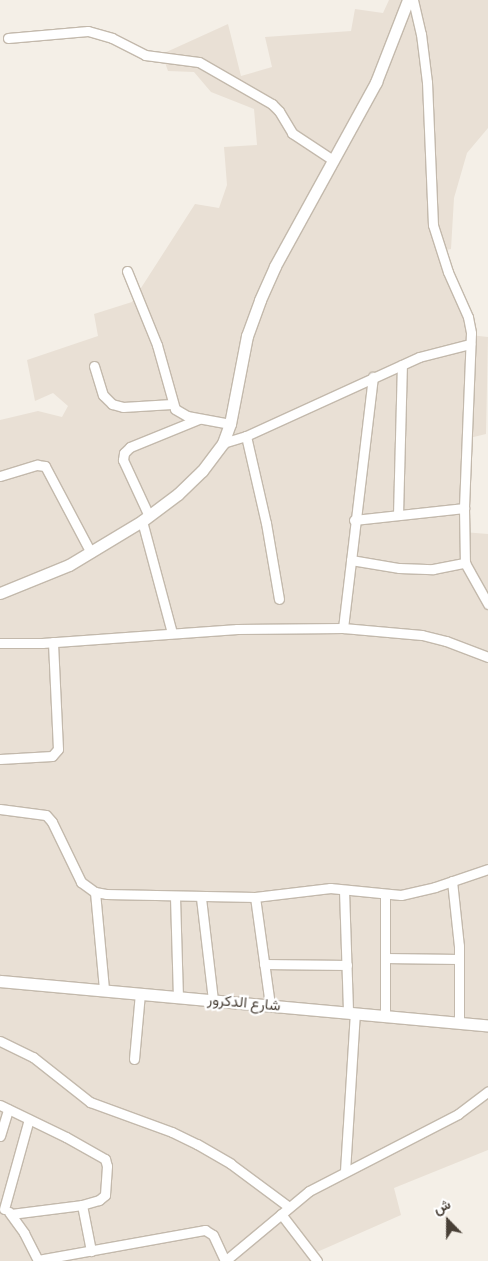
<!DOCTYPE html>
<meta charset="utf-8">
<style>
body{margin:0}
#map{position:relative;width:488px;height:1261px;overflow:hidden;background:#f4efe7;font-family:"Fira Sans Condensed",Vazirmatn,sans-serif}
div>[style]{position:absolute}
[style*='--x']{left:calc(var(--x)*1px);top:calc(var(--y)*1px);width:calc(var(--w)*1px);rotate:calc(var(--a)*1deg)}
.residential>*{inset:0;background:#e9e0d5}
.roads{filter:drop-shadow(1px 0 #c3b9ac) drop-shadow(-1px 0 #c3b9ac) drop-shadow(0 1px #c3b9ac) drop-shadow(0 -1px #c3b9ac)}
.minor>*{height:9px;margin:-4.5px;padding:0 4.5px;transform-origin:4.5px;border-radius:4.5px;background:#fff}
.tertiary>*{height:11px;margin:-5.5px;padding:0 5.5px;transform-origin:5.5px;border-radius:5.5px;background:#fff}
span{translate:-50% -50%;white-space:nowrap;text-align:center;line-height:1.15;-webkit-text-stroke:4.5px #fff;paint-order:stroke}
.street-label{font-size:15px;color:#483f36}
.north{position:absolute;left:423px;top:1196px;width:50px;height:50px;-webkit-text-stroke:4px #fff;paint-order:stroke;rotate:338deg;font-size:14px;font-weight:700;line-height:20px;text-align:center;color:#483f36}
.north::after{content:'';display:block;margin:auto;width:18px;height:22px;background:#483f36;clip-path:polygon(50% 0,100% 100%,50% 72%,0 100%)}
</style>
<div id="map">
<div class="residential">
<div style="clip-path:polygon(389px 0,488px 0,488px 128px,467px 153px,454px 198px,451px 249px,436px 252px,470px 335px,488px 337px,486px 434px,461px 440px,463px 532px,488px 534px,488px 1150px,394px 1188px,401px 1215px,308px 1256px,311px 1261px,0 1261px,0 420px,38px 411px,62px 417px,68px 406px,53px 393px,35px 401px,27px 360px,98px 336px,94px 314px,132px 302px,195px 204px,219px 208px,227px 185px,224px 147px,257px 145px,254px 109px,211px 92px,194px 72px,168px 71px,162px 54px,228px 24px,241px 76px,272px 67px,265px 37px,351px 31px,355px 9px,383px 13px)"></div>
</div>
<div class="roads">
<div class="minor">
<div style="--x:413;--y:0;--w:35;--a:77"></div>
<div style="--x:421;--y:34;--w:48;--a:82.9"></div>
<div style="--x:427;--y:82;--w:143;--a:87.6"></div>
<div style="--x:433;--y:225;--w:49;--a:72.3"></div>
<div style="--x:448;--y:272;--w:49;--a:66"></div>
<div style="--x:468;--y:317;--w:16;--a:79"></div>
<div style="--x:471;--y:333;--w:175;--a:92.3"></div>
<div style="--x:464;--y:508;--w:55;--a:89"></div>
<div style="--x:465;--y:563;--w:47;--a:60.7"></div>
<div style="--x:8;--y:38;--w:80;--a:-5"></div>
<div style="--x:88;--y:31;--w:25;--a:16"></div>
<div style="--x:112;--y:38;--w:37;--a:27"></div>
<div style="--x:145;--y:55;--w:54;--a:7.4"></div>
<div style="--x:199;--y:62;--w:84;--a:29.9"></div>
<div style="--x:272;--y:104;--w:10;--a:45"></div>
<div style="--x:279;--y:111;--w:26;--a:59"></div>
<div style="--x:292;--y:133;--w:49;--a:33.4"></div>
<div style="--x:127;--y:271;--w:80;--a:67.9"></div>
<div style="--x:157;--y:345;--w:66;--a:74.3"></div>
<div style="--x:175;--y:409;--w:14;--a:30"></div>
<div style="--x:187;--y:416;--w:44;--a:10.5"></div>
<div style="--x:94;--y:366;--w:30;--a:73"></div>
<div style="--x:103;--y:395;--w:13;--a:45"></div>
<div style="--x:112;--y:404;--w:11;--a:15"></div>
<div style="--x:123;--y:407;--w:49;--a:-3.5"></div>
<div style="--x:246;--y:436;--w:89;--a:77.1"></div>
<div style="--x:266;--y:523;--w:77;--a:80.3"></div>
<div style="--x:223;--y:443;--w:24;--a:-17"></div>
<div style="--x:246;--y:436;--w:190;--a:-24.5"></div>
<div style="--x:419;--y:357;--w:53;--a:-14.3"></div>
<div style="--x:0;--y:476;--w:39;--a:-17"></div>
<div style="--x:37;--y:465;--w:8;--a:7"></div>
<div style="--x:45;--y:466;--w:98;--a:62.1"></div>
<div style="--x:398;--y:515;--w:150;--a:-88.5"></div>
<div style="--x:149;--y:516;--w:62;--a:-114.9"></div>
<div style="--x:123;--y:460;--w:7;--a:-82"></div>
<div style="--x:124;--y:453;--w:8;--a:-45"></div>
<div style="--x:130;--y:447;--w:74;--a:-22.1"></div>
<div style="--x:354;--y:520;--w:111;--a:-6.2"></div>
<div style="--x:142;--y:521;--w:116;--a:75"></div>
<div style="--x:351;--y:560;--w:49;--a:9.5"></div>
<div style="--x:399;--y:568;--w:34;--a:2"></div>
<div style="--x:433;--y:569;--w:33;--a:-11"></div>
<div style="--x:343;--y:628;--w:253;--a:-83.2"></div>
<div style="--x:0;--y:643;--w:42;--a:0"></div>
<div style="--x:42;--y:643;--w:196;--a:-4.1"></div>
<div style="--x:237;--y:629;--w:106;--a:-0.5"></div>
<div style="--x:343;--y:628;--w:79;--a:5.1"></div>
<div style="--x:422;--y:635;--w:25;--a:14"></div>
<div style="--x:446;--y:641;--w:45;--a:20.9"></div>
<div style="--x:0;--y:759;--w:52;--a:-3.3"></div>
<div style="--x:52;--y:756;--w:9;--a:-49"></div>
<div style="--x:58;--y:749;--w:107;--a:-92.7"></div>
<div style="--x:0;--y:809;--w:46;--a:7.4"></div>
<div style="--x:46;--y:815;--w:9;--a:49"></div>
<div style="--x:52;--y:822;--w:67;--a:64.2"></div>
<div style="--x:81;--y:882;--w:17;--a:36"></div>
<div style="--x:95;--y:892;--w:11;--a:10"></div>
<div style="--x:106;--y:894;--w:149;--a:1.2"></div>
<div style="--x:255;--y:897;--w:76;--a:-6.8"></div>
<div style="--x:330;--y:888;--w:71;--a:5.6"></div>
<div style="--x:401;--y:895;--w:35;--a:-13"></div>
<div style="--x:435;--y:887;--w:56;--a:-18.8"></div>
<div style="--x:452;--y:881;--w:65;--a:83.9"></div>
<div style="--x:459;--y:946;--w:76;--a:90"></div>
<div style="--x:344;--y:890;--w:122;--a:88.1"></div>
<div style="--x:95;--y:892;--w:97;--a:84.7"></div>
<div style="--x:175;--y:897;--w:99;--a:88.3"></div>
<div style="--x:255;--y:897;--w:109;--a:82.1"></div>
<div style="--x:201;--y:898;--w:103;--a:83.3"></div>
<div style="--x:385;--y:958;--w:74;--a:0.8"></div>
<div style="--x:264;--y:964;--w:83;--a:0.7"></div>
<div style="--x:385;--y:1016;--w:121;--a:-90"></div>
<div style="--x:0;--y:1041;--w:37;--a:26"></div>
<div style="--x:33;--y:1057;--w:73;--a:38.3"></div>
<div style="--x:90;--y:1102;--w:87;--a:20.1"></div>
<div style="--x:172;--y:1132;--w:28;--a:26"></div>
<div style="--x:197;--y:1144;--w:39;--a:30"></div>
<div style="--x:231;--y:1164;--w:72;--a:36.6"></div>
<div style="--x:134;--y:1059;--w:66;--a:-84.8"></div>
<div style="--x:0;--y:1105;--w:73;--a:25.9"></div>
<div style="--x:66;--y:1137;--w:45;--a:29.4"></div>
<div style="--x:105;--y:1159;--w:7;--a:74"></div>
<div style="--x:107;--y:1166;--w:29;--a:94"></div>
<div style="--x:105;--y:1195;--w:8;--a:140"></div>
<div style="--x:99;--y:1200;--w:18;--a:164"></div>
<div style="--x:0;--y:1136;--w:28;--a:-73"></div>
<div style="--x:345;--y:1171;--w:158;--a:-86.4"></div>
<div style="--x:4;--y:1209;--w:93;--a:-74.5"></div>
<div style="--x:9;--y:1212;--w:26;--a:54"></div>
<div style="--x:24;--y:1233;--w:31;--a:63"></div>
<div style="--x:11;--y:1214;--w:72;--a:-7.2"></div>
<div style="--x:82;--y:1205;--w:47;--a:78.9"></div>
<div style="--x:281;--y:1214;--w:59;--a:52.5"></div>
<div style="--x:38;--y:1260;--w:170;--a:-10.2"></div>
<div style="--x:205;--y:1230;--w:9;--a:32"></div>
<div style="--x:213;--y:1235;--w:29;--a:65"></div>
<div style="--x:225;--y:1261;--w:109;--a:-39.8"></div>
<div style="--x:309;--y:1191;--w:168;--a:-27.3"></div>
<div style="--x:458;--y:1114;--w:38;--a:-37"></div>
</div>
<div class="tertiary">
<div style="--x:0;--y:593;--w:74;--a:-22.1"></div>
<div style="--x:69;--y:565;--w:85;--a:-31.1"></div>
<div style="--x:142;--y:521;--w:45;--a:-36.9"></div>
<div style="--x:178;--y:494;--w:33;--a:-44"></div>
<div style="--x:202;--y:471;--w:35;--a:-53"></div>
<div style="--x:223;--y:443;--w:20;--a:-70"></div>
<div style="--x:230;--y:424;--w:90;--a:-79.1"></div>
<div style="--x:247;--y:336;--w:38;--a:-70"></div>
<div style="--x:260;--y:300;--w:37;--a:-66"></div>
<div style="--x:275;--y:266;--w:210;--a:-61.2"></div>
<div style="--x:376;--y:82;--w:88;--a:-68.7"></div>
<div style="--x:0;--y:981;--w:490;--a:5.2"></div>
</div>
</div>
<div class="street-label">
<span style="left:244px;top:1003px;rotate:5deg">شارع الدكرور</span>
</div>
<div class="north">ش</div>
</div>
